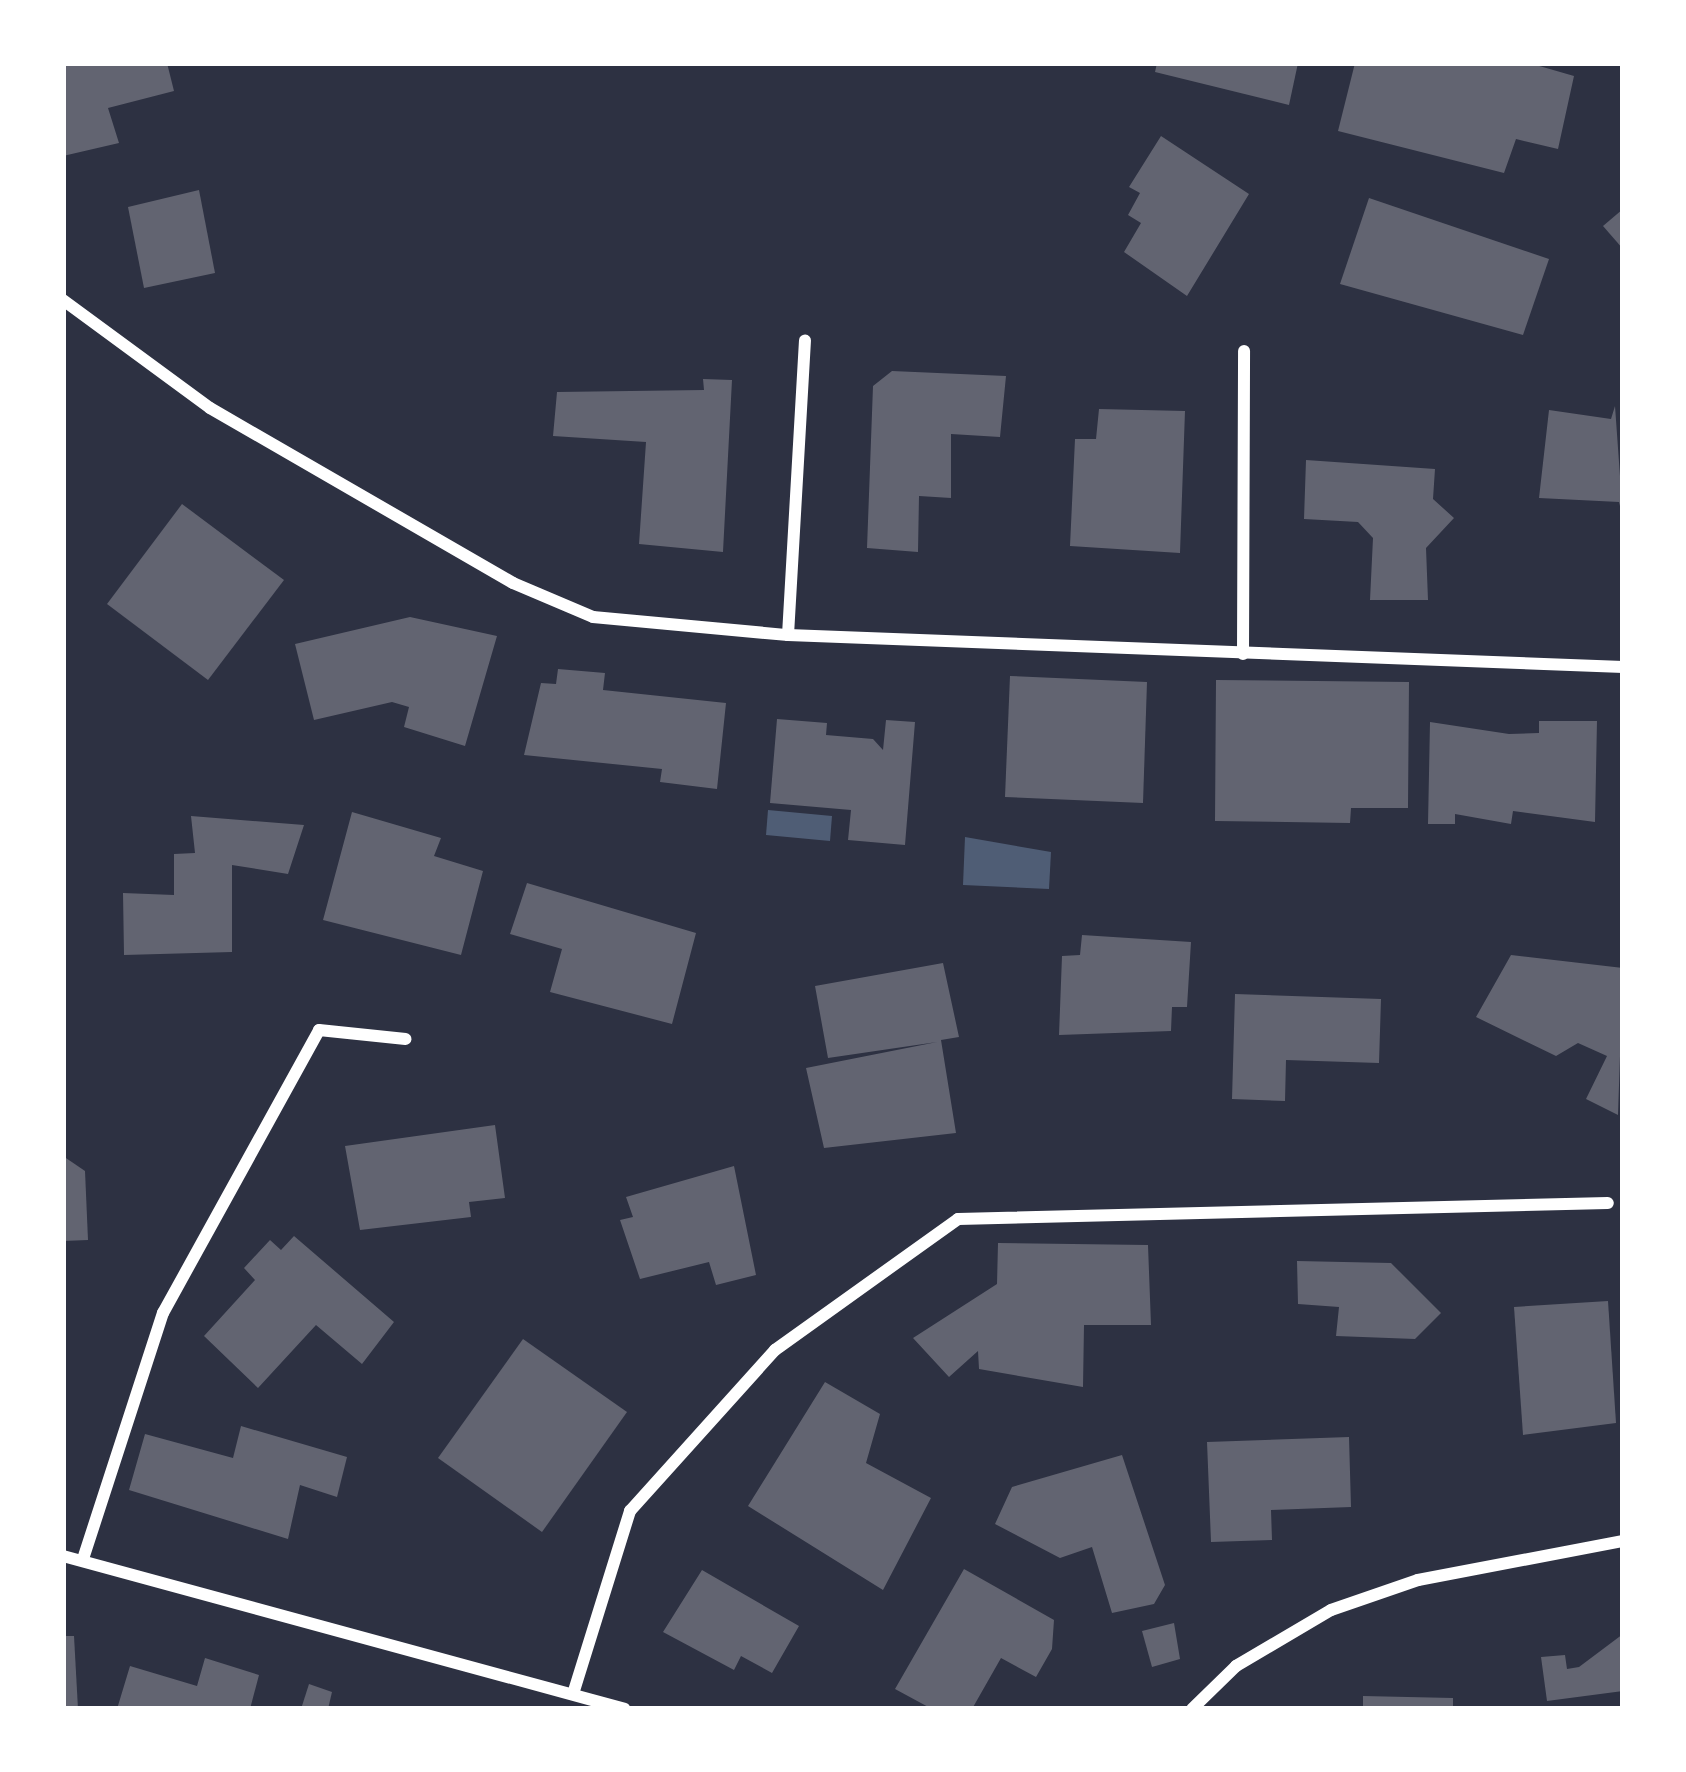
<!DOCTYPE html>
<style>
body{margin:0}
#map{position:relative;width:1686px;height:1772px;overflow:hidden;background:#2d3142;font-family:Helvetica,sans-serif}
div>[style]{position:absolute}
[style*='--x']{left:calc(var(--x)*1px);top:calc(var(--y)*1px);width:calc(var(--w)*1px);rotate:calc(var(--a)*1deg)}
.water>*{inset:0;background:#4f5d75}
.building>*{inset:0;background:#626471}
.minor>*{height:12px;margin:-6px;padding:0 6px;transform-origin:6px;border-radius:6px;background:#fff}
span{translate:-50% -50%;white-space:nowrap;text-align:center;line-height:1.15;-webkit-text-stroke:9px #fff;paint-order:stroke}
.frame{position:absolute;inset:0;border:66px solid #fff;pointer-events:none}
</style>
<div id="map">
<div class="water">
<div style="clip-path:polygon(768px 810px,832px 816px,830px 841px,766px 835px)"></div>
<div style="clip-path:polygon(965px 837px,1051px 852px,1049px 889px,963px 885px)"></div>
</div>
<div class="building">
<div style="clip-path:polygon(63px 63px,167px 63px,174px 91px,108px 108px,119px 143px,63px 156px)"></div>
<div style="clip-path:polygon(1157px 63px,1298px 63px,1289px 105px,1155px 72px)"></div>
<div style="clip-path:polygon(1355px 63px,1529px 63px,1574px 76px,1558px 149px,1516px 139px,1504px 173px,1338px 131px)"></div>
<div style="clip-path:polygon(1161px 136px,1249px 194px,1187px 296px,1124px 252px,1141px 223px,1128px 215px,1140px 193px,1129px 187px)"></div>
<div style="clip-path:polygon(199px 190px,215px 273px,144px 288px,128px 207px)"></div>
<div style="clip-path:polygon(1369px 198px,1549px 259px,1523px 335px,1340px 284px)"></div>
<div style="clip-path:polygon(1623px 209px,1623px 249px,1603px 226px)"></div>
<div style="clip-path:polygon(892px 371px,1006px 376px,1000px 437px,951px 434px,951px 498px,919px 496px,918px 552px,867px 548px,873px 386px)"></div>
<div style="clip-path:polygon(703px 379px,732px 380px,723px 552px,639px 544px,646px 442px,553px 436px,557px 392px,704px 390px)"></div>
<div style="clip-path:polygon(1615px 406px,1623px 518px,1619px 502px,1539px 498px,1549px 410px,1611px 419px)"></div>
<div style="clip-path:polygon(1099px 409px,1185px 411px,1180px 553px,1070px 546px,1075px 439px,1096px 439px)"></div>
<div style="clip-path:polygon(1306px 460px,1435px 469px,1433px 499px,1454px 518px,1426px 548px,1428px 600px,1370px 600px,1373px 538px,1358px 522px,1304px 519px)"></div>
<div style="clip-path:polygon(182px 504px,284px 580px,208px 680px,107px 604px)"></div>
<div style="clip-path:polygon(410px 617px,497px 636px,465px 746px,404px 727px,409px 707px,392px 702px,314px 720px,295px 644px)"></div>
<div style="clip-path:polygon(558px 669px,605px 673px,603px 690px,726px 703px,717px 789px,660px 782px,662px 769px,524px 755px,541px 683px,556px 684px)"></div>
<div style="clip-path:polygon(1010px 676px,1147px 682px,1143px 803px,1005px 797px)"></div>
<div style="clip-path:polygon(1216px 680px,1409px 682px,1408px 808px,1351px 808px,1350px 823px,1215px 821px)"></div>
<div style="clip-path:polygon(777px 719px,827px 723px,826px 735px,873px 739px,883px 750px,886px 720px,915px 722px,905px 845px,848px 840px,851px 810px,770px 803px)"></div>
<div style="clip-path:polygon(1539px 721px,1597px 721px,1595px 822px,1513px 811px,1511px 824px,1455px 814px,1455px 824px,1428px 824px,1430px 722px,1509px 734px,1539px 733px)"></div>
<div style="clip-path:polygon(352px 812px,441px 838px,434px 856px,483px 871px,461px 955px,323px 920px)"></div>
<div style="clip-path:polygon(191px 816px,304px 825px,288px 874px,232px 865px,232px 952px,124px 955px,123px 893px,174px 895px,174px 854px,195px 853px)"></div>
<div style="clip-path:polygon(527px 883px,696px 933px,672px 1024px,550px 992px,562px 949px,510px 934px)"></div>
<div style="clip-path:polygon(1082px 935px,1191px 942px,1187px 1007px,1172px 1007px,1171px 1031px,1059px 1035px,1062px 956px,1080px 955px)"></div>
<div style="clip-path:polygon(1511px 955px,1623px 968px,1618px 1115px,1586px 1099px,1607px 1056px,1578px 1043px,1556px 1056px,1476px 1017px)"></div>
<div style="clip-path:polygon(943px 963px,959px 1037px,941px 1040px,956px 1133px,824px 1148px,806px 1068px,937px 1042px,828px 1058px,815px 986px)"></div>
<div style="clip-path:polygon(1235px 994px,1381px 999px,1379px 1063px,1286px 1060px,1285px 1101px,1232px 1099px)"></div>
<div style="clip-path:polygon(495px 1125px,505px 1198px,469px 1202px,471px 1217px,360px 1230px,345px 1146px)"></div>
<div style="clip-path:polygon(63px 1156px,85px 1171px,88px 1240px,63px 1241px)"></div>
<div style="clip-path:polygon(734px 1166px,756px 1275px,716px 1285px,709px 1262px,640px 1279px,620px 1220px,633px 1217px,626px 1197px)"></div>
<div style="clip-path:polygon(294px 1236px,394px 1322px,362px 1364px,316px 1325px,258px 1388px,204px 1336px,255px 1280px,244px 1268px,270px 1240px,281px 1250px)"></div>
<div style="clip-path:polygon(998px 1243px,1148px 1245px,1151px 1325px,1084px 1325px,1083px 1387px,979px 1369px,978px 1351px,949px 1377px,913px 1338px,997px 1284px)"></div>
<div style="clip-path:polygon(1297px 1261px,1391px 1263px,1441px 1313px,1415px 1339px,1336px 1336px,1339px 1307px,1298px 1304px)"></div>
<div style="clip-path:polygon(1608px 1301px,1616px 1423px,1523px 1435px,1514px 1307px)"></div>
<div style="clip-path:polygon(523px 1339px,627px 1412px,542px 1532px,438px 1458px)"></div>
<div style="clip-path:polygon(825px 1382px,880px 1414px,866px 1463px,931px 1498px,883px 1590px,748px 1506px)"></div>
<div style="clip-path:polygon(241px 1426px,347px 1457px,337px 1497px,300px 1485px,288px 1539px,129px 1490px,145px 1434px,233px 1458px)"></div>
<div style="clip-path:polygon(1349px 1437px,1351px 1507px,1271px 1510px,1272px 1540px,1211px 1542px,1207px 1442px)"></div>
<div style="clip-path:polygon(1122px 1455px,1165px 1585px,1154px 1604px,1112px 1613px,1092px 1547px,1060px 1558px,995px 1524px,1012px 1487px)"></div>
<div style="clip-path:polygon(964px 1569px,1054px 1620px,1052px 1649px,1036px 1677px,1001px 1658px,972px 1709px,932px 1709px,895px 1689px)"></div>
<div style="clip-path:polygon(702px 1570px,799px 1626px,772px 1673px,741px 1656px,734px 1670px,663px 1632px)"></div>
<div style="clip-path:polygon(1174px 1623px,1180px 1659px,1152px 1667px,1142px 1631px)"></div>
<div style="clip-path:polygon(1623px 1634px,1623px 1691px,1547px 1701px,1541px 1657px,1565px 1655px,1567px 1669px,1579px 1667px)"></div>
<div style="clip-path:polygon(63px 1636px,74px 1636px,78px 1709px,63px 1709px)"></div>
<div style="clip-path:polygon(205px 1658px,259px 1675px,250px 1709px,117px 1709px,130px 1666px,197px 1686px)"></div>
<div style="clip-path:polygon(309px 1684px,332px 1692px,328px 1709px,301px 1709px)"></div>
<div style="clip-path:polygon(1363px 1696px,1453px 1698px,1453px 1709px,1363px 1709px)"></div>
</div>
<div class="minor">
<div style="--x:63;--y:300;--w:182;--a:36.3"></div>
<div style="--x:210;--y:408;--w:350;--a:30"></div>
<div style="--x:513;--y:583;--w:87;--a:23"></div>
<div style="--x:593;--y:617;--w:196;--a:5.3"></div>
<div style="--x:788;--y:635;--w:836;--a:2.19"></div>
<div style="--x:788;--y:635;--w:295;--a:-86.7"></div>
<div style="--x:1243;--y:654;--w:303;--a:-89.8"></div>
<div style="--x:63;--y:1556;--w:582;--a:15.23"></div>
<div style="--x:83;--y:1559;--w:259;--a:-72"></div>
<div style="--x:163;--y:1313;--w:323;--a:-61.1"></div>
<div style="--x:319;--y:1030;--w:87;--a:5.9"></div>
<div style="--x:573;--y:1694;--w:192;--a:-72.7"></div>
<div style="--x:630;--y:1511;--w:217;--a:-48"></div>
<div style="--x:775;--y:1350;--w:225;--a:-35.6"></div>
<div style="--x:958;--y:1219;--w:650;--a:-1.41"></div>
<div style="--x:1192;--y:1709;--w:62;--a:-44.3"></div>
<div style="--x:1236;--y:1666;--w:110;--a:-30.5"></div>
<div style="--x:1331;--y:1610;--w:92;--a:-19"></div>
<div style="--x:1418;--y:1580;--w:209;--a:-10.8"></div>
</div>
<div class="frame"></div>
</div>
